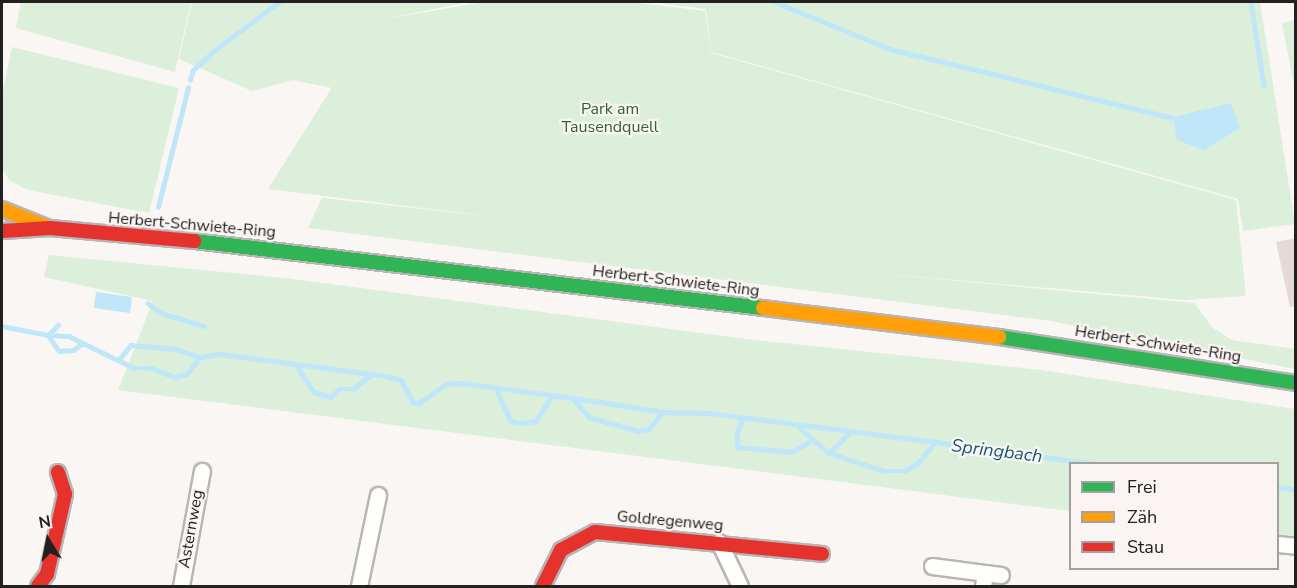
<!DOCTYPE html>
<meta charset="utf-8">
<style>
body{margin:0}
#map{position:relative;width:1297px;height:588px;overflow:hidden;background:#f9f6f4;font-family:"Nunito Sans",sans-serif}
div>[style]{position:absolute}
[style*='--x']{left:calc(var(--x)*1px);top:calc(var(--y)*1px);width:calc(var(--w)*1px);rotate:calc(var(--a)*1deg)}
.green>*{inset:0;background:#dbefda}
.water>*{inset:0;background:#bfe6f9}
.stream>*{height:4.5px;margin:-2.25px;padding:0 2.25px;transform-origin:2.25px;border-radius:2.25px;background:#bfe6f9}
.building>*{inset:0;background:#e6dad6}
.roads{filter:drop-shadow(2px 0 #b8b5b4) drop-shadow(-2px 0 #b8b5b4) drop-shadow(0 2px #b8b5b4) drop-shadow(0 -2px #b8b5b4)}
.street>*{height:15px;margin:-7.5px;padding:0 7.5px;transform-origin:7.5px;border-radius:7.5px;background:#fefefd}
.fast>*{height:14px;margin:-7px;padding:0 7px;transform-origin:7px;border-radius:7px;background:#30b455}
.slow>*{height:14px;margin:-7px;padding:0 7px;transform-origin:7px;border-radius:7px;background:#ff9f0a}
.jam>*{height:14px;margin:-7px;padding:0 7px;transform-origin:7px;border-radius:7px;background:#e5322d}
span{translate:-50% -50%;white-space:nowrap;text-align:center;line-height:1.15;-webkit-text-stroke:4.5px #faf5f3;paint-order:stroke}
.park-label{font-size:16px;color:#2c6532}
.street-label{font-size:16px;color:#232120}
.water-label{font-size:18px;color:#135a76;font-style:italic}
.frame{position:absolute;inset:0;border:3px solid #232120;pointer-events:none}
.legend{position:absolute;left:1069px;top:462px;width:210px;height:108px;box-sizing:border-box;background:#faf5f3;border:2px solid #a4a09f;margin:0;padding:8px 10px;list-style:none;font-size:18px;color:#232120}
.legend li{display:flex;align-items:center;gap:12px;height:30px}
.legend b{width:30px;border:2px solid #a4a09f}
.north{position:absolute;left:18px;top:510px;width:60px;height:60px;-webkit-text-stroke:4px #faf5f3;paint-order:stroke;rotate:350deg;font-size:16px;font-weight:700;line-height:24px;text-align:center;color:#232120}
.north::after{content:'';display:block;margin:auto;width:21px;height:27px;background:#232120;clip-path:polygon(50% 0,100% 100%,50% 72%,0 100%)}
</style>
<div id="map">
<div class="green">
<div style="clip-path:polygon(21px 2px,191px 2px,175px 72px,16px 28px)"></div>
<div style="clip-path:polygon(192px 2px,468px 2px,381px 20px,483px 2px,630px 2px,705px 11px,711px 53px,1236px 200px,1246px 296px,1185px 300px,840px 270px,1194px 303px,1213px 328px,1232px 340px,1295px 349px,1295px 369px,1051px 321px,308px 228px,322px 198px,504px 218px,268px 189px,360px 43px,331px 88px,293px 80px,252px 91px,179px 59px)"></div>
<div style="clip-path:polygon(650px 2px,1260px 2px,1295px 224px,1243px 231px,1238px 199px,711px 52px,706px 9px)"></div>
<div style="clip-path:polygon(1295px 20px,1296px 20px,1295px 90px,1282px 23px)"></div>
<div style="clip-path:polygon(12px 47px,179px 88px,149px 213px,28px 190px,10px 181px,2px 169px,2px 95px)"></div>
<div style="clip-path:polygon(49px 255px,285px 278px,746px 339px,1041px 370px,1295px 409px,1295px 540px,1278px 537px,1278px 464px,1070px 464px,1070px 511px,118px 390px,153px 301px,44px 277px)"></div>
</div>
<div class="water">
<div style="clip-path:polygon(1231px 103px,1240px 128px,1204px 150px,1177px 140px,1173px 117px)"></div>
<div style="clip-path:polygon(96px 292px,132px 297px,130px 313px,94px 308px)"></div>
</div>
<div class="stream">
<div style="--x:775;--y:2;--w:124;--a:22.2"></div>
<div style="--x:890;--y:49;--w:295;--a:13.7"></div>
<div style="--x:1251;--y:2;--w:85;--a:81.2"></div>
<div style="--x:190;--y:80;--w:10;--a:-73"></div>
<div style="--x:193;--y:70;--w:36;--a:-42"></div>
<div style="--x:220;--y:46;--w:74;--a:-36.7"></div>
<div style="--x:158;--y:207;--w:123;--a:-75.9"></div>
<div style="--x:148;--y:303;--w:16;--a:38"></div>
<div style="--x:161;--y:313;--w:45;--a:16.8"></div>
<div style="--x:2;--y:326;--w:47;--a:11.1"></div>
<div style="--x:48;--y:335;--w:19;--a:55"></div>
<div style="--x:59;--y:351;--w:14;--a:-4"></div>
<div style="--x:73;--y:350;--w:12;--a:-35"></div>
<div style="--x:83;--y:343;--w:57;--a:26.1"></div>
<div style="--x:134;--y:368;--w:17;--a:0"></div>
<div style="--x:151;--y:368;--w:26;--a:21"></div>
<div style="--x:175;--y:377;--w:12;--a:-14"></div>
<div style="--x:187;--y:374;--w:21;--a:-53"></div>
<div style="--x:200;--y:357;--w:20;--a:-9"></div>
<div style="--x:220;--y:354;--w:168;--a:7.5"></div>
<div style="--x:387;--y:376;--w:15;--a:16"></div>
<div style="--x:401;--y:380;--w:25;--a:61"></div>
<div style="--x:413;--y:402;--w:6;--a:9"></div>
<div style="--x:419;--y:403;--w:33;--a:-35"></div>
<div style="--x:446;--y:384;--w:15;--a:-4"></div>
<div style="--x:461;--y:383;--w:113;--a:7.6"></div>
<div style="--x:573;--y:398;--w:25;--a:50"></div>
<div style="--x:589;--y:417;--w:51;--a:15.9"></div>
<div style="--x:638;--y:431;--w:11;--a:-10"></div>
<div style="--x:649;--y:429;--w:22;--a:-51"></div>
<div style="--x:663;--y:412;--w:46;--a:1.2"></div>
<div style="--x:709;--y:413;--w:228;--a:7.3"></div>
<div style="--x:48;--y:335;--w:21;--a:3"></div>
<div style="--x:69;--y:336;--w:16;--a:27"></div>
<div style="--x:48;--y:335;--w:14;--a:-45"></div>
<div style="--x:120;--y:358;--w:17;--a:-50"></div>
<div style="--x:131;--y:345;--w:44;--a:5.2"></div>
<div style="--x:175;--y:349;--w:26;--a:18"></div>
<div style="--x:296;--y:365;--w:32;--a:56"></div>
<div style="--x:314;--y:392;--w:18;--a:16"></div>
<div style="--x:331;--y:397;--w:11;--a:-45"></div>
<div style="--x:339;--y:389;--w:14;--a:0"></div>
<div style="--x:353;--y:389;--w:22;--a:-39"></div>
<div style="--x:497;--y:391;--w:33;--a:65"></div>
<div style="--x:511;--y:421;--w:12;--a:9"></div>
<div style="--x:523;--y:423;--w:13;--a:-9"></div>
<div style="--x:536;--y:421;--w:28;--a:-58"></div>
<div style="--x:574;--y:398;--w:90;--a:8.9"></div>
<div style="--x:743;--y:420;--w:14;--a:115"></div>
<div style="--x:737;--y:433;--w:14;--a:86"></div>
<div style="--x:738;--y:447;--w:53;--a:5.4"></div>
<div style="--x:791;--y:452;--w:23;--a:-29"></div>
<div style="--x:800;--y:428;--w:38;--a:41"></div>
<div style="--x:829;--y:453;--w:58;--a:18.1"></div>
<div style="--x:884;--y:471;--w:21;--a:0"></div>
<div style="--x:905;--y:471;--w:17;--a:-33"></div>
<div style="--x:919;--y:462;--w:26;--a:-51"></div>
<div style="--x:935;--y:442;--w:162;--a:7.8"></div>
<div style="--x:829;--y:453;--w:30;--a:-45"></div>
<div style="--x:1278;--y:487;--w:18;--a:9"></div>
</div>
<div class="building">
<div style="clip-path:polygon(1296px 238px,1296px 306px,1290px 307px,1276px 242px)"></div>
</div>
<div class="roads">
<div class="street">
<div style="--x:719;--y:542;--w:49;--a:64.5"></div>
<div style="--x:1278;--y:544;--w:18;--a:6"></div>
<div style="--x:932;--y:566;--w:53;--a:7.5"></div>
<div style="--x:985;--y:573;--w:13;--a:99"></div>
<div style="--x:985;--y:573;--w:16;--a:7"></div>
<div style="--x:181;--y:586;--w:117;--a:-79.7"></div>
<div style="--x:359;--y:586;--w:93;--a:-78.2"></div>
</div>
<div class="fast">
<div style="--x:194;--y:241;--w:573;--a:6.72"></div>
<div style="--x:999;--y:337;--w:301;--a:8.8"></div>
</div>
<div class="slow">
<div style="--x:2;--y:209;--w:51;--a:22"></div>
<div style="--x:763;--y:308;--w:238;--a:7"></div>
</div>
<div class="jam">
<div style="--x:2;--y:231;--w:48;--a:-3.6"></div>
<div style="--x:50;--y:228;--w:145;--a:5.2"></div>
<div style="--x:38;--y:586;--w:15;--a:-53"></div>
<div style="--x:47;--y:574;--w:82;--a:-77.3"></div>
<div style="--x:65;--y:494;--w:23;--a:-108"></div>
<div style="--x:543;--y:586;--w:40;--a:-63.4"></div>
<div style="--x:561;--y:550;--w:38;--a:-28"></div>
<div style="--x:595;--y:532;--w:228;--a:5.5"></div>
</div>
</div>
<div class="park-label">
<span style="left:610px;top:118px">Park am<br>Tausendquell</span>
</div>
<div class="street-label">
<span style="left:192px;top:225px;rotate:5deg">Herbert-Schwiete-Ring</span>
<span style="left:676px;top:281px;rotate:7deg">Herbert-Schwiete-Ring</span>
<span style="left:1158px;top:344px;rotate:9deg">Herbert-Schwiete-Ring</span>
<span style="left:670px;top:521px;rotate:5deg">Goldregenweg</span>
<span style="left:191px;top:529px;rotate:-80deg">Asternweg</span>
</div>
<div class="water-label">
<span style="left:997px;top:451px;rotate:7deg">Springbach</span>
</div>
<div class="frame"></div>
<ul class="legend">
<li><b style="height:8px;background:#30b455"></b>Frei</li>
<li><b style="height:8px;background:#ff9f0a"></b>Zäh</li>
<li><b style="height:8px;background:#e5322d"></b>Stau</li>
</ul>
<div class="north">N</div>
</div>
